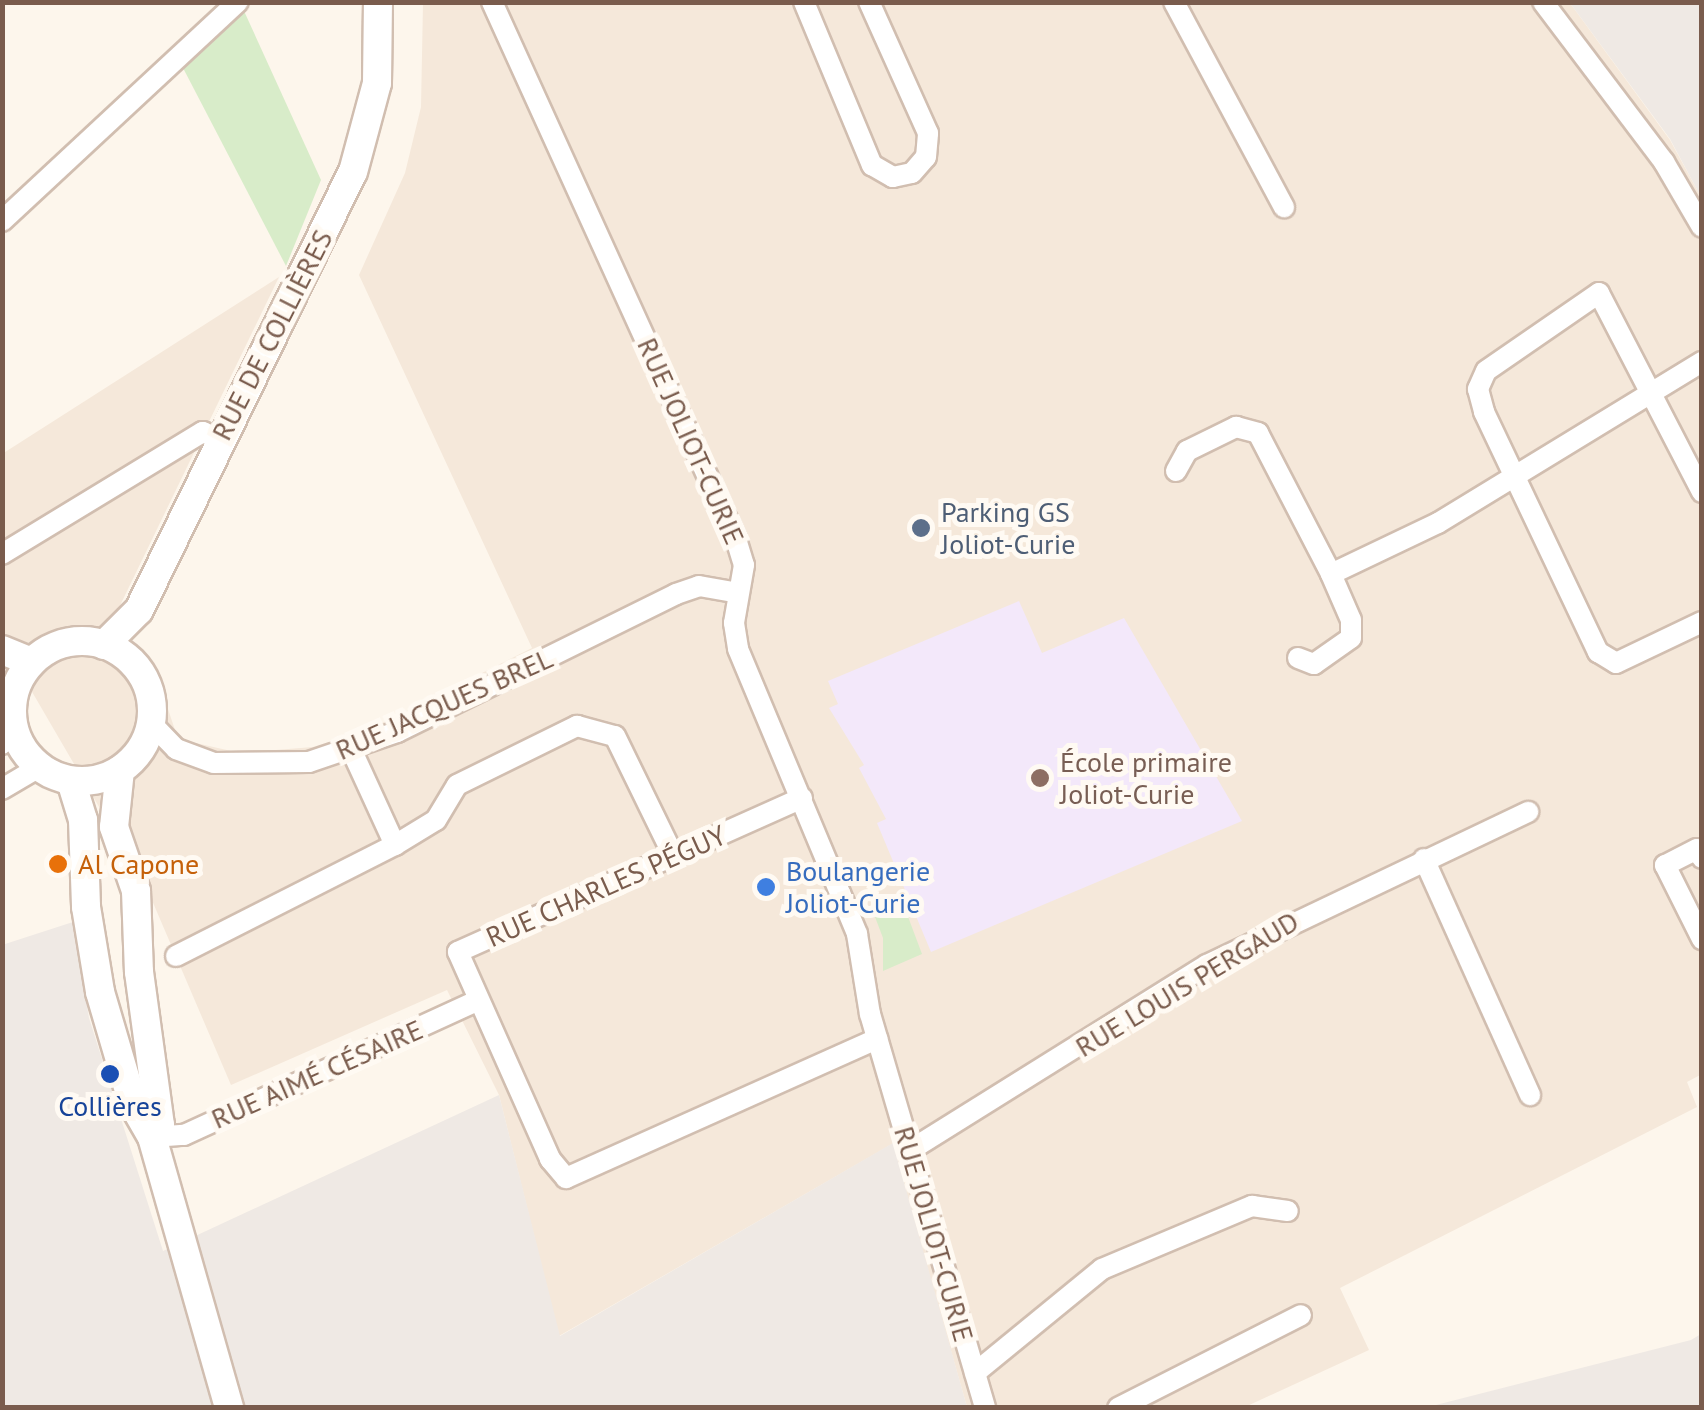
<!DOCTYPE html>
<meta charset="utf-8">
<style>
body{margin:0}
#map{position:relative;width:1704px;height:1410px;overflow:hidden;background:#fdf6ec;font-family:"PT Sans",sans-serif}
div>[style]{position:absolute}
[style*='--x']{left:calc(var(--x)*1px);top:calc(var(--y)*1px);width:calc(var(--w)*1px);rotate:calc(var(--a)*1deg)}
.residential>*{inset:0;background:#f5e8da}
.industrial>*{inset:0;background:#efe9e4}
.education>*{inset:0;background:#f3e8fa}
.green>*{inset:0;background:#d8ecc9}
.roads{filter:drop-shadow(2px 0 #d1beb0) drop-shadow(-2px 0 #d1beb0) drop-shadow(0 2px #d1beb0) drop-shadow(0 -2px #d1beb0)}
.street>*{height:20px;margin:-10px;padding:0 10px;transform-origin:10px;border-radius:10px;background:#fff}
.secondary>*{height:28px;margin:-14px;padding:0 14px;transform-origin:14px;border-radius:14px;background:#fff}
.secondary>.ring{margin:-14px;padding:0;box-sizing:content-box;background:none;border:28px solid #fff;border-radius:50%}
.dots>*{width:28px;height:28px;translate:-50% -50%;box-sizing:border-box;border:5px solid #fffaf3;border-radius:50%}
span{translate:-50% -50%;white-space:nowrap;text-align:center;line-height:1.15;-webkit-text-stroke:10px #fffaf3;paint-order:stroke}
.street-label{font-size:28px;color:#7a5c4d}
.service-label{font-size:28px;color:#4e5e75}
.left{translate:0 -50%;text-align:left}
.education-label{font-size:28px;color:#785e54}
.food-label{font-size:28px;color:#c56008}
.shop-label{font-size:28px;color:#366cbe}
.transit-label{font-size:28px;color:#164399}
.frame{position:absolute;inset:0;border:5px solid #7a5c4d;pointer-events:none}
</style>
<div id="map">
<div class="residential">
<div style="clip-path:polygon(423px 3px,1570px 3px,1670px 140px,1701px 197px,1702px 1074px,1687px 1082px,1697px 1107px,1340px 1288px,1369px 1350px,1245px 1407px,967px 1407px,892px 1144px,559px 1336px,499px 1095px,447px 990px,231px 1085px,148px 891px,3px 642px,2px 454px,279px 277px,114px 618px,157px 676px,178px 739px,240px 753px,313px 747px,372px 728px,532px 648px,359px 275px,405px 173px,421px 107px)"></div>
</div>
<div class="industrial">
<div style="clip-path:polygon(1570px 3px,1701px 3px,1701px 197px,1670px 139px)"></div>
<div style="clip-path:polygon(73px 922px,89px 1018px,163px 1251px,499px 1095px,560px 1336px,893px 1143px,967px 1407px,3px 1407px,2px 945px)"></div>
<div style="clip-path:polygon(1701px 1334px,1701px 1407px,1428px 1407px,1691px 1340px)"></div>
</div>
<div class="education">
<div style="clip-path:polygon(1019px 601px,1042px 653px,1124px 618px,1242px 821px,931px 952px,877px 823px,886px 819px,859px 768px,864px 765px,829px 708px,838px 704px,828px 681px)"></div>
</div>
<div class="green">
<div style="clip-path:polygon(244px 11px,321px 180px,286px 266px,182px 66px)"></div>
<div style="clip-path:polygon(901px 898px,922px 954px,883px 971px,883px 938px,872px 909px)"></div>
</div>
<div class="roads">
<div class="street">
<div style="--x:492;--y:2;--w:590;--a:65.56"></div>
<div style="--x:736;--y:539;--w:27;--a:73"></div>
<div style="--x:744;--y:565;--w:59;--a:99.8"></div>
<div style="--x:734;--y:623;--w:26;--a:81"></div>
<div style="--x:738;--y:649;--w:309;--a:67.3"></div>
<div style="--x:857;--y:934;--w:81;--a:80.8"></div>
<div style="--x:870;--y:1014;--w:410;--a:73.7"></div>
<div style="--x:804;--y:2;--w:177;--a:67.4"></div>
<div style="--x:872;--y:165;--w:24;--a:30"></div>
<div style="--x:893;--y:177;--w:19;--a:-12"></div>
<div style="--x:912;--y:173;--w:21;--a:-49"></div>
<div style="--x:926;--y:157;--w:24;--a:-85"></div>
<div style="--x:928;--y:133;--w:144;--a:-114.2"></div>
<div style="--x:1174;--y:2;--w:233;--a:61.8"></div>
<div style="--x:1543;--y:2;--w:201;--a:52.9"></div>
<div style="--x:1664;--y:162;--w:75;--a:59.7"></div>
<div style="--x:2;--y:221;--w:322;--a:-42.9"></div>
<div style="--x:1176;--y:471;--w:23;--a:-61"></div>
<div style="--x:1187;--y:451;--w:55;--a:-26.1"></div>
<div style="--x:1236;--y:427;--w:23;--a:15"></div>
<div style="--x:1258;--y:433;--w:159;--a:62.6"></div>
<div style="--x:1331;--y:574;--w:119;--a:-25.5"></div>
<div style="--x:1438;--y:523;--w:309;--a:-31.4"></div>
<div style="--x:1702;--y:492;--w:224;--a:-117.4"></div>
<div style="--x:1599;--y:293;--w:137;--a:145.4"></div>
<div style="--x:1486;--y:371;--w:20;--a:114"></div>
<div style="--x:1478;--y:389;--w:24;--a:75"></div>
<div style="--x:1484;--y:412;--w:266;--a:64.6"></div>
<div style="--x:1598;--y:652;--w:21;--a:31"></div>
<div style="--x:1616;--y:663;--w:95;--a:-25.5"></div>
<div style="--x:2;--y:554;--w:235;--a:-31.3"></div>
<div style="--x:203;--y:432;--w:17;--a:25"></div>
<div style="--x:1298;--y:658;--w:17;--a:21"></div>
<div style="--x:1314;--y:664;--w:45;--a:-35.1"></div>
<div style="--x:1351;--y:638;--w:18;--a:-90"></div>
<div style="--x:1351;--y:620;--w:50;--a:-113.5"></div>
<div style="--x:151;--y:723;--w:36;--a:46"></div>
<div style="--x:176;--y:749;--w:40;--a:20.2"></div>
<div style="--x:214;--y:763;--w:95;--a:-0.6"></div>
<div style="--x:309;--y:762;--w:93;--a:-18.8"></div>
<div style="--x:397;--y:732;--w:311;--a:-26.3"></div>
<div style="--x:676;--y:594;--w:24;--a:-19"></div>
<div style="--x:699;--y:586;--w:39;--a:10"></div>
<div style="--x:2;--y:744;--w:18;--a:-49"></div>
<div style="--x:2;--y:789;--w:43;--a:-30.7"></div>
<div style="--x:802;--y:798;--w:377;--a:155.9"></div>
<div style="--x:458;--y:952;--w:227;--a:66"></div>
<div style="--x:550;--y:1159;--w:25;--a:50"></div>
<div style="--x:566;--y:1178;--w:341;--a:-24.1"></div>
<div style="--x:395;--y:845;--w:48;--a:-31.4"></div>
<div style="--x:436;--y:820;--w:41;--a:-59"></div>
<div style="--x:457;--y:785;--w:134;--a:-26.2"></div>
<div style="--x:577;--y:726;--w:39;--a:15"></div>
<div style="--x:615;--y:736;--w:132;--a:64"></div>
<div style="--x:1702;--y:858;--w:10;--a:-119"></div>
<div style="--x:1697;--y:849;--w:36;--a:153"></div>
<div style="--x:1665;--y:865;--w:83;--a:63.4"></div>
<div style="--x:1424;--y:859;--w:259;--a:65.8"></div>
<div style="--x:176;--y:956;--w:246;--a:-26.9"></div>
<div style="--x:395;--y:845;--w:103;--a:-114.6"></div>
<div style="--x:152;--y:1137;--w:32;--a:-4"></div>
<div style="--x:184;--y:1135;--w:324;--a:-24.6"></div>
<div style="--x:909;--y:1151;--w:351;--a:-32"></div>
<div style="--x:1207;--y:965;--w:356;--a:-25.5"></div>
<div style="--x:975;--y:1373;--w:164;--a:-39.3"></div>
<div style="--x:1102;--y:1269;--w:163;--a:-22.8"></div>
<div style="--x:1252;--y:1206;--w:36;--a:8"></div>
<div style="--x:1118;--y:1408;--w:205;--a:-26.9"></div>
</div>
<div class="secondary">
<div class="ring" style="left:12px;top:641px;width:112px;height:112px"></div>
<div style="--x:104;--y:645;--w:49;--a:-45"></div>
<div style="--x:139;--y:610;--w:487;--a:-64"></div>
<div style="--x:353;--y:172;--w:92;--a:-74.9"></div>
<div style="--x:377;--y:83;--w:81;--a:-89.3"></div>
<div style="--x:2;--y:650;--w:31;--a:22"></div>
<div style="--x:120;--y:770;--w:57;--a:96"></div>
<div style="--x:114;--y:827;--w:68;--a:71"></div>
<div style="--x:136;--y:891;--w:81;--a:87.9"></div>
<div style="--x:139;--y:972;--w:154;--a:82.2"></div>
<div style="--x:160;--y:1125;--w:14;--a:124"></div>
<div style="--x:71;--y:781;--w:41;--a:72.9"></div>
<div style="--x:83;--y:820;--w:87;--a:88"></div>
<div style="--x:86;--y:907;--w:86;--a:80.6"></div>
<div style="--x:100;--y:992;--w:117;--a:73.6"></div>
<div style="--x:133;--y:1104;--w:38;--a:60"></div>
<div style="--x:152;--y:1137;--w:282;--a:74.1"></div>
</div>
</div>
<div class="dots">
<div style="left:921px;top:528px;background:#5c6f8a"></div>
<div style="left:1040px;top:778px;background:#8d6e63"></div>
<div style="left:58px;top:864px;background:#e8710a"></div>
<div style="left:766px;top:887px;background:#3f7fe0"></div>
<div style="left:110px;top:1074px;background:#1a4fb4"></div>
</div>
<div class="street-label">
<span style="left:272px;top:335px;rotate:-63deg">RUE DE COLLIÈRES</span>
<span style="left:691px;top:441px;rotate:66deg">RUE JOLIOT-CURIE</span>
<span style="left:444px;top:704px;rotate:-24deg">RUE JACQUES BREL</span>
<span style="left:606px;top:886px;rotate:-24deg">RUE CHARLES PÉGUY</span>
<span style="left:1187px;top:984px;rotate:-31deg">RUE LOUIS PERGAUD</span>
<span style="left:317px;top:1074px;rotate:-24deg">RUE AIMÉ CÉSAIRE</span>
<span style="left:934px;top:1234px;rotate:74deg">RUE JOLIOT-CURIE</span>
</div>
<div class="service-label">
<span class="left" style="left:941px;top:528px">Parking GS<br>Joliot-Curie</span>
</div>
<div class="education-label">
<span class="left" style="left:1060px;top:778px">École primaire<br>Joliot-Curie</span>
</div>
<div class="food-label">
<span class="left" style="left:78px;top:864px">Al Capone</span>
</div>
<div class="shop-label">
<span class="left" style="left:786px;top:887px">Boulangerie<br>Joliot-Curie</span>
</div>
<div class="transit-label">
<span style="left:110px;top:1106px">Collières</span>
</div>
<div class="frame"></div>
</div>
